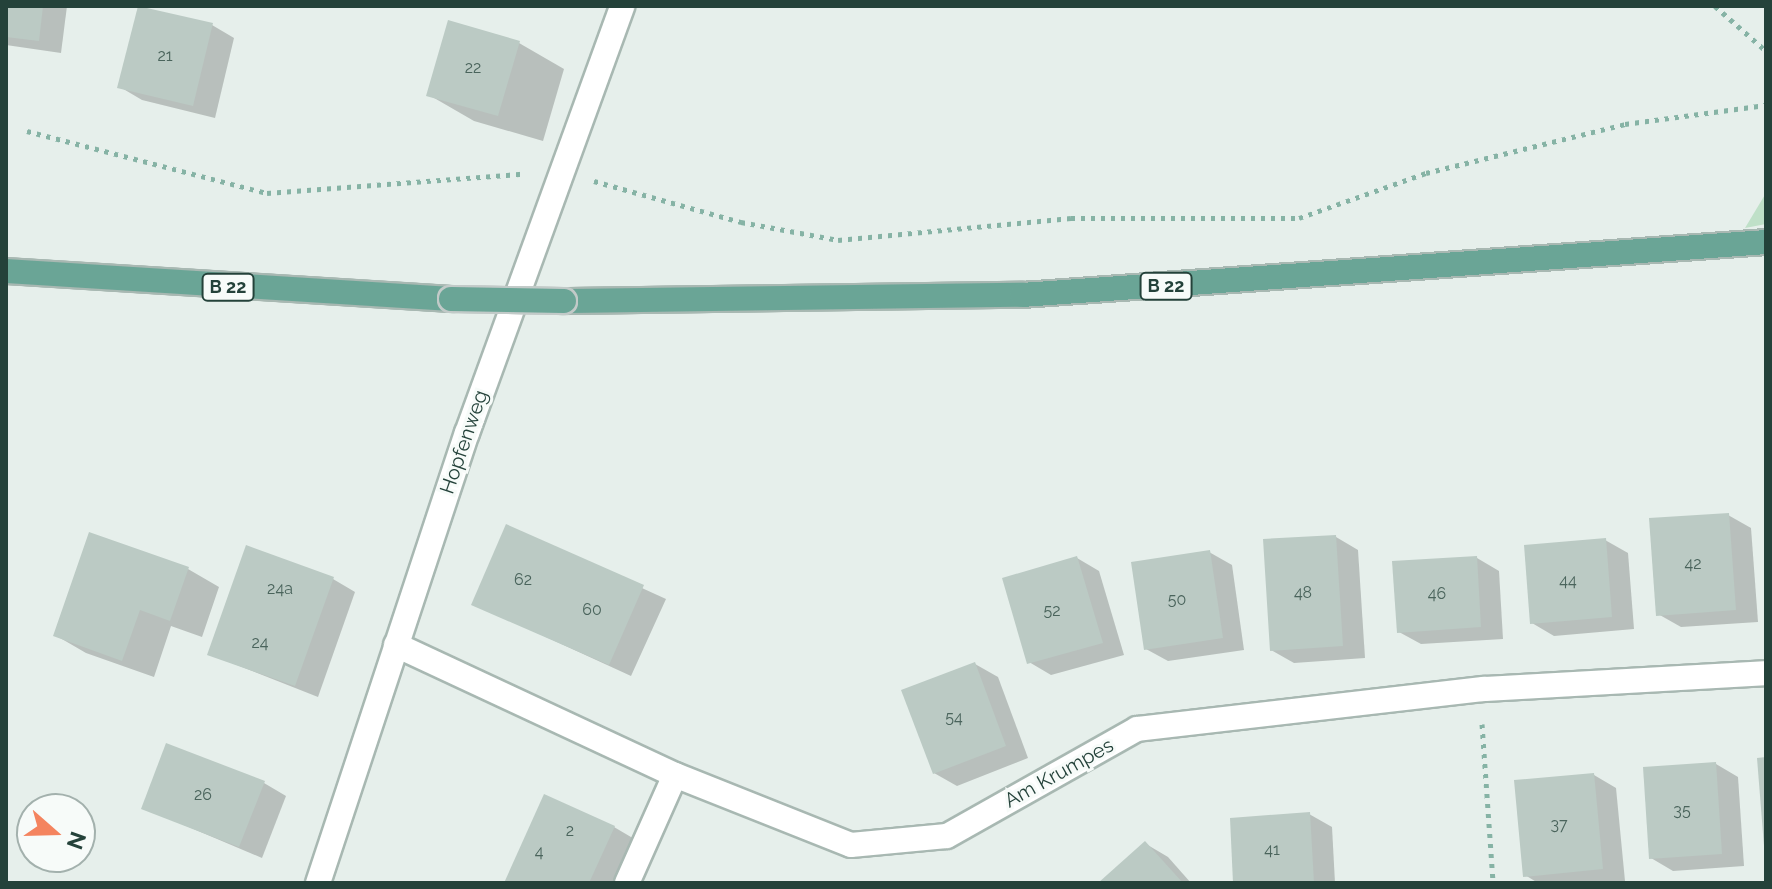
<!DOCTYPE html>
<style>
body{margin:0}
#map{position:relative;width:1772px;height:889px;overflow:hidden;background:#e6efeb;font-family:Raleway,sans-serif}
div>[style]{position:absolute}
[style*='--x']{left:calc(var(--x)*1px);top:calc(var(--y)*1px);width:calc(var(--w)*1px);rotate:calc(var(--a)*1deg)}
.green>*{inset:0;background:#bfe0c8}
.shadow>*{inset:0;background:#0003}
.building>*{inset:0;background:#bbcac4}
.path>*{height:5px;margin-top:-2.5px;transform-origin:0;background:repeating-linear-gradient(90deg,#86b3a5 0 4px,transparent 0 10px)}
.roads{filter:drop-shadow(2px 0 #a8b8b2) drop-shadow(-2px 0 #a8b8b2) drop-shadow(0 2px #a8b8b2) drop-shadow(0 -2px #a8b8b2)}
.street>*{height:24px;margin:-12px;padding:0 12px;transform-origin:12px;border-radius:12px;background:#fff}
.primary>*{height:24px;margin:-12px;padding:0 12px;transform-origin:12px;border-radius:12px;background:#6aa596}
.bridges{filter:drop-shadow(2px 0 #c2cac8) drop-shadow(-2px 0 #c2cac8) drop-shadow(0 2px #c2cac8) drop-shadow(0 -2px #c2cac8)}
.primary-bridge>*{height:24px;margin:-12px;padding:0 12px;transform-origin:12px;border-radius:12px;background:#6aa596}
span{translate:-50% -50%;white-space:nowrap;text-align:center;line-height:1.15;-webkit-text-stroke:6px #f7fbf9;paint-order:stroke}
.number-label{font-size:16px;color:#4a645c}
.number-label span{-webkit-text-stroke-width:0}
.shield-label span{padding:2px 6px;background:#f7fbf9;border:2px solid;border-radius:6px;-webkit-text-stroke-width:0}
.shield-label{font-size:18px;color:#24423a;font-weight:700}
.street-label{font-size:20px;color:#24423a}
.frame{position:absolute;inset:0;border:8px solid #24423a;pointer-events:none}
.north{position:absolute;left:16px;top:793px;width:80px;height:80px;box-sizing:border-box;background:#f7fbf9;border:2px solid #a3b1ad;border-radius:50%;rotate:110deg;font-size:22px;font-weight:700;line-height:32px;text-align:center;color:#24423a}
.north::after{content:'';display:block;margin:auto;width:28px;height:36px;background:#f4845f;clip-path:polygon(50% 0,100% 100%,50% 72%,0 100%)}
</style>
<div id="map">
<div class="green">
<div style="clip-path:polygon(1766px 193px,1766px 224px,1745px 228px)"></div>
</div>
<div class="shadow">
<div style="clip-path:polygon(6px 6px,67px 6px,61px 53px,6px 45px)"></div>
<div style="clip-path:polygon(212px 25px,234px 38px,215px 118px,142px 100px,120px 87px)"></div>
<div style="clip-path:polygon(519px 43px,564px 69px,543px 141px,474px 121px,429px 95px)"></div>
<div style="clip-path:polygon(1728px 515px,1751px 528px,1758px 622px,1681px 627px,1658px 614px)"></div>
<div style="clip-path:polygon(508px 527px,666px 599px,631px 676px,474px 604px)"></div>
<div style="clip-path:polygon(90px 534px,188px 569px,219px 587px,202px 637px,171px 626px,154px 677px,86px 653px,55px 635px)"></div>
<div style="clip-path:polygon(1336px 537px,1358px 550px,1365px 658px,1294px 663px,1271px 650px)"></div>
<div style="clip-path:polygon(1605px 540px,1628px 553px,1634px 629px,1554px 636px,1532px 623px)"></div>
<div style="clip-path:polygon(1209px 552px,1232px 565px,1244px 650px,1168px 661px,1146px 649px)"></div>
<div style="clip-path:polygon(1077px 558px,1099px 571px,1124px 655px,1051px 675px,1029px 662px)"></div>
<div style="clip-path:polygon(1477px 558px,1499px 571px,1503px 639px,1421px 644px,1399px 632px)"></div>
<div style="clip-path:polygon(333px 579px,355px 592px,318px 697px,209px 654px)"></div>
<div style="clip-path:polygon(975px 664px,998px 677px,1028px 758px,957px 786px,934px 773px)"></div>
<div style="clip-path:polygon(1716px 764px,1738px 777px,1744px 866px,1673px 871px,1651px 858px)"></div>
<div style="clip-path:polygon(1594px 775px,1616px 788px,1625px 881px,1538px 883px,1525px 875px)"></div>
<div style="clip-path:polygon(264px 783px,286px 796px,262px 858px,144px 808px)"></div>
<div style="clip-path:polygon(1309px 814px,1332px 827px,1335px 883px,1235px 883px)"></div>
<div style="clip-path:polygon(614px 827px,636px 840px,617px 883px,507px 883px)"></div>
<div style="clip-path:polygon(1146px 844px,1168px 857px,1191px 883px,1101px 883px)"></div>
</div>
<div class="building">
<div style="clip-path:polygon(6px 6px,43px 6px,39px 41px,6px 37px)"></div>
<div style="clip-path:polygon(138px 6px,213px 23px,193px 106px,117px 88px)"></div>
<div style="clip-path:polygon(448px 20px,520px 41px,498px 116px,426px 96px)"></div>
<div style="clip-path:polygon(1729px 513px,1736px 610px,1656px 616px,1649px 518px)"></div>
<div style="clip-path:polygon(506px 524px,644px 585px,609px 665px,471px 605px)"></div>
<div style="clip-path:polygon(89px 532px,189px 567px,170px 621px,140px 610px,122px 661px,53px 636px)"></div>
<div style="clip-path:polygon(1336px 535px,1343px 646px,1270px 651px,1263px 539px)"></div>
<div style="clip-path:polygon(1606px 538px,1612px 617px,1530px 624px,1524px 545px)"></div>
<div style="clip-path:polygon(246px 545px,334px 577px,295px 686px,207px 655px)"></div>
<div style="clip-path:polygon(1210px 550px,1223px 638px,1144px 650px,1131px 562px)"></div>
<div style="clip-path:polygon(1077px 556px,1103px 643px,1027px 664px,1002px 578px)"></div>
<div style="clip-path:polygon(1477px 556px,1481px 627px,1397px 633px,1392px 561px)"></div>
<div style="clip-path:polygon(975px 662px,1006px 746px,933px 774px,901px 690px)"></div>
<div style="clip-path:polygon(166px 743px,265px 781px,239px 847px,141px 809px)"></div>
<div style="clip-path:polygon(1766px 757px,1766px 846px,1764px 846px,1757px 758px)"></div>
<div style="clip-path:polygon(1716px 762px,1722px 854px,1649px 859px,1643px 767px)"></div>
<div style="clip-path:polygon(1594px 773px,1603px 869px,1523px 877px,1514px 780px)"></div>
<div style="clip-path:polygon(544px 794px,615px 826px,589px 883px,504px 883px)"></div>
<div style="clip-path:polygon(1310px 812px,1314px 883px,1233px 883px,1230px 818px)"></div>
<div style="clip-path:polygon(1145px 841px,1183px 883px,1098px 883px)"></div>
</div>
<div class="path">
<div style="--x:1715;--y:6;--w:68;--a:41.4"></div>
<div style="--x:27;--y:131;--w:248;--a:14.5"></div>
<div style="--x:267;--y:193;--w:256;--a:-4.3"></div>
<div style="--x:594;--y:181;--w:153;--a:15.6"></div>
<div style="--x:741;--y:222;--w:99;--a:10.5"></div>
<div style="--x:838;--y:240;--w:234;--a:-5.4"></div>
<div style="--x:1071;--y:218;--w:228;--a:0"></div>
<div style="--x:1299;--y:218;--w:135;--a:-19.5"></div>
<div style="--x:1426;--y:173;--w:205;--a:-13.8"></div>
<div style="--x:1625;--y:124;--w:142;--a:-7.7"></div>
<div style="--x:1482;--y:724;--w:159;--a:86"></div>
</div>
<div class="roads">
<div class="street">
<div style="--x:396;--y:645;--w:308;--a:25"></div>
<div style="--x:675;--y:775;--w:189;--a:21.7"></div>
<div style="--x:851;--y:845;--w:96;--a:-5.4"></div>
<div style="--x:947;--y:836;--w:218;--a:-29.4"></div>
<div style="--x:1137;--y:729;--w:349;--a:-6.6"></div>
<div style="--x:1484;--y:689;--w:282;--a:-3.2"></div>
<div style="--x:318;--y:883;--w:474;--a:-71.7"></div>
<div style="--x:467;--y:433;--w:454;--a:-70"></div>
<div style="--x:627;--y:883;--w:118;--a:-66"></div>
</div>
<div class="primary">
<div style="--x:6;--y:271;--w:446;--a:3.6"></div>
<div style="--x:564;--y:301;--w:458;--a:-0.8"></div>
<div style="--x:1022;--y:295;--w:746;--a:-4.07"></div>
</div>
</div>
<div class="bridges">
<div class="primary-bridge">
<div style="--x:451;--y:299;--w:113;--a:1"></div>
</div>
</div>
<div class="number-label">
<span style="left:165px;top:56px">21</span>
<span style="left:473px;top:68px">22</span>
<span style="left:1693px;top:564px">42</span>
<span style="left:523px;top:580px">62</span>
<span style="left:1568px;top:581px">44</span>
<span style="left:280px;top:589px">24a</span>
<span style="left:1303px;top:593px">48</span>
<span style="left:1437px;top:594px">46</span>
<span style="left:1177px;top:600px">50</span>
<span style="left:592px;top:610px">60</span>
<span style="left:1052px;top:611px">52</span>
<span style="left:260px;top:643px">24</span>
<span style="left:954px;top:718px">54</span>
<span style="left:203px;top:795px">26</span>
<span style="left:1682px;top:811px">35</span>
<span style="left:1559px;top:825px">37</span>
<span style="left:570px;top:831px">2</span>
<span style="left:1272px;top:850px">41</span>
<span style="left:539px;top:852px">4</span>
</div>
<div class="shield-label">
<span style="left:1166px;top:286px">B 22</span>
<span style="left:228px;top:287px">B 22</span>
</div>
<div class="street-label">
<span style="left:464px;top:442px;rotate:-71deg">Hopfenweg</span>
<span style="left:1059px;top:773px;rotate:-29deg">Am Krumpes</span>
</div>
<div class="frame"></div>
<div class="north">N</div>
</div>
